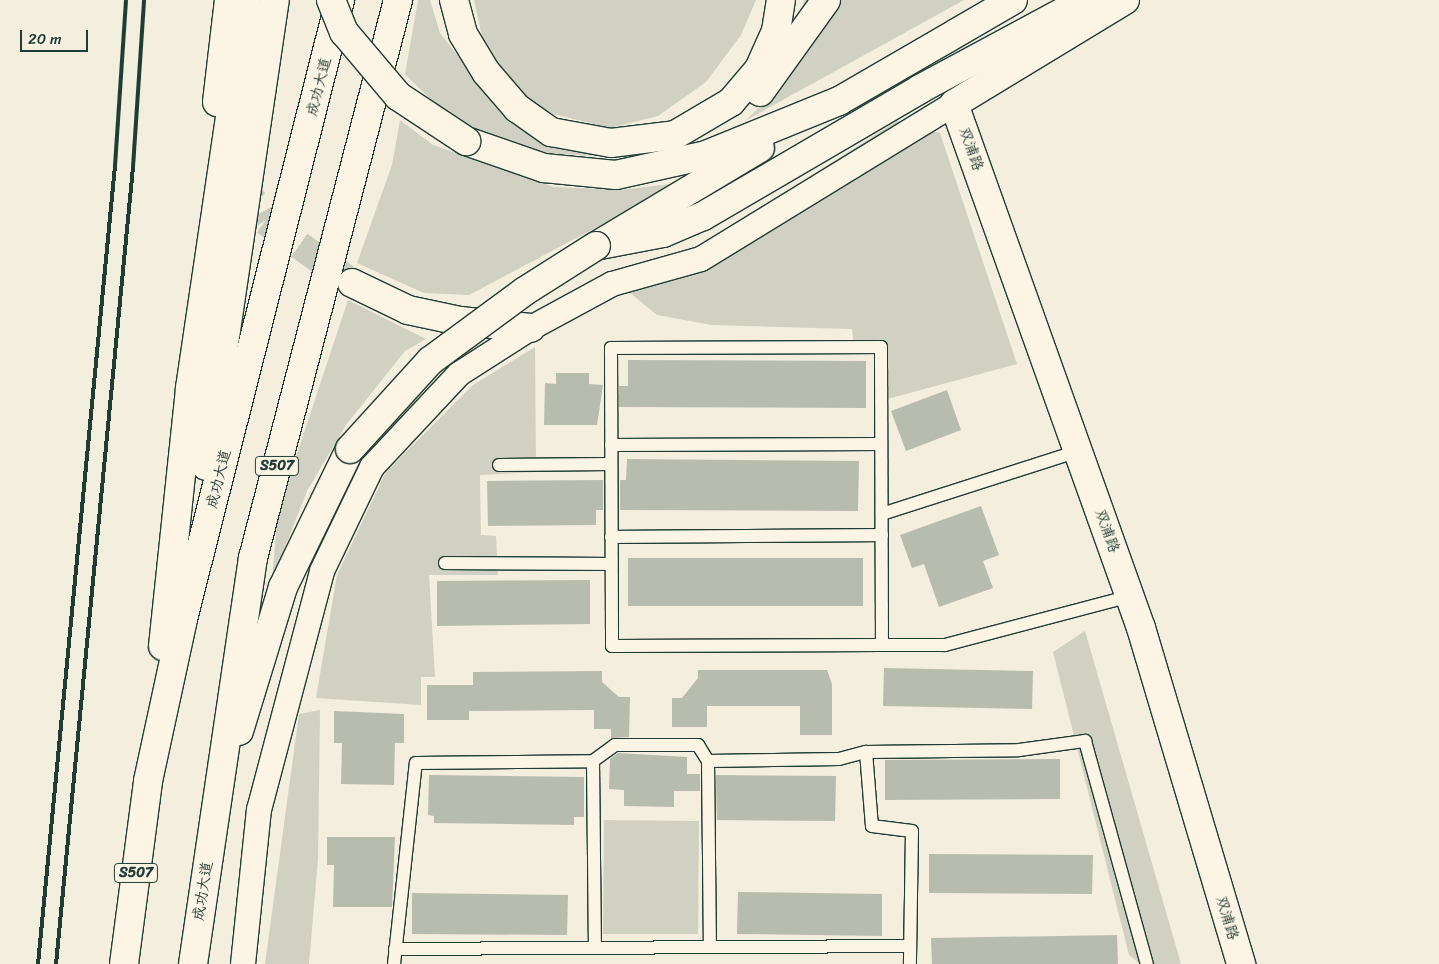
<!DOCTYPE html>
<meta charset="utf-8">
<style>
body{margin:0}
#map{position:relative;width:1439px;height:964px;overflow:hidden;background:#f3eede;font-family:Sriracha,"LXGW WenKai TC",sans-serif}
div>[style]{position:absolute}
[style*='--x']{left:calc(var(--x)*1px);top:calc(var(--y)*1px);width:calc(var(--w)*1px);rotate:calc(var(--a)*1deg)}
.green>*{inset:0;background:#d0d1c2}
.building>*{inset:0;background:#b8bcae}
.secondary-tunnel>*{height:28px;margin-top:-14px;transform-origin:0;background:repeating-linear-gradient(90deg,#c9cbbc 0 28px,transparent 0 42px)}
.roads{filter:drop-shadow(1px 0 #1f3d34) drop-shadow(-1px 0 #1f3d34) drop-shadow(0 1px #1f3d34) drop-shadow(0 -1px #1f3d34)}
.lane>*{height:12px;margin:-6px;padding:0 6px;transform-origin:6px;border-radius:6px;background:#fcf5e5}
.street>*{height:24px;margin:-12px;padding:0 12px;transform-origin:12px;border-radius:12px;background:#fcf5e5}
.secondary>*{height:28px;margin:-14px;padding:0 14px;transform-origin:14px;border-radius:14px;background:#fcf5e5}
.highway>*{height:28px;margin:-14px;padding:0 14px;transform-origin:14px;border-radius:14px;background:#fcf5e5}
.rail>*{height:4px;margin:-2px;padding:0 2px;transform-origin:2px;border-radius:2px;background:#1f3d34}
.bridges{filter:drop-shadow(1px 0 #1f3d34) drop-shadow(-1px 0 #1f3d34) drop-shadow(0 1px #1f3d34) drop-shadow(0 -1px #1f3d34)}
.highway-bridge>*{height:28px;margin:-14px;padding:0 14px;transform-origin:14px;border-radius:14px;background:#fcf5e5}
span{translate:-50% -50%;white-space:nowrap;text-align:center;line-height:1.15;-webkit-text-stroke:4px #fcf5e5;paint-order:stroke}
.shield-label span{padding:1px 4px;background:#fcf5e5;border:1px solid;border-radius:4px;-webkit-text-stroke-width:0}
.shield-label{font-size:14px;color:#1f3d34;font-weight:700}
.street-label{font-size:15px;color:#1f3d34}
.scale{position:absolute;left:20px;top:30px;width:68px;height:22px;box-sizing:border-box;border:2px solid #1f3d34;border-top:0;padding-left:6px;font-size:15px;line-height:18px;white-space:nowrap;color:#1f3d34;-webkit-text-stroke:4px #fcf5e5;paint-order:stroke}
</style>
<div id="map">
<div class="green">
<div style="clip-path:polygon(418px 0,430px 0,440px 33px,498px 106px,548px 144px,611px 157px,543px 153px,487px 135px,437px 106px,405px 74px)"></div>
<div style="clip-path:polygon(474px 0,756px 0,741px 35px,706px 82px,658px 116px,610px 128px,553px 114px,514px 90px,483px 41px)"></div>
<div style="clip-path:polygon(804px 0,964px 0,745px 121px,783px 84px,801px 36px)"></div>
<div style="clip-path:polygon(400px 120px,433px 145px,554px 187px,620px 190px,680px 183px,469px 295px,424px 293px,357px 263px,392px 165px)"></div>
<div style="clip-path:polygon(897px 121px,940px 133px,1017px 364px,880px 401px,878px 352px,854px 346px,852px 329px,712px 325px,657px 315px,629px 292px)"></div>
<div style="clip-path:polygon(348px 300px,426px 339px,405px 351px,346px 425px,307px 491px,272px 581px,278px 511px)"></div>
<div style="clip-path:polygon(535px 347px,536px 472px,480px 475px,481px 535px,496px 536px,498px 575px,429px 575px,435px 677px,421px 677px,421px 705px,316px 698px,337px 575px,386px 472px,473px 385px)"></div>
<div style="clip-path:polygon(1085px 631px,1181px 964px,1140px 964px,1129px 955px,1053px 652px)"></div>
<div style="clip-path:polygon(320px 710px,318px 858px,309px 964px,265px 964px,299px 714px)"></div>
<div style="clip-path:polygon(604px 820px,699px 821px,698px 934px,603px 934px)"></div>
</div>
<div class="building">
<div style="clip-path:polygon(628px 360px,866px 361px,866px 408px,619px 407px,619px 386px,628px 386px)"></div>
<div style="clip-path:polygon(556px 373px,589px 373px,589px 384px,603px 385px,597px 425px,544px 425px,545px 383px,556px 384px)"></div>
<div style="clip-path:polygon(947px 390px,961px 430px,906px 451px,891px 411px)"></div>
<div style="clip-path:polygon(627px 459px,859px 461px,858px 511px,620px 510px,620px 480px,626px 480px)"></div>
<div style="clip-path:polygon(603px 480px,603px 510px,596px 510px,596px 525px,488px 526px,487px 481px)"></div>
<div style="clip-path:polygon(981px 506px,999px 555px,983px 561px,993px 588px,939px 607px,924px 564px,912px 568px,900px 535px)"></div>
<div style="clip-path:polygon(628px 558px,863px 558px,863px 606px,628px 606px)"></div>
<div style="clip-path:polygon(590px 580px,590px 624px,437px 626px,437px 581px)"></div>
<div style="clip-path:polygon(884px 668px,1033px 671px,1032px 709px,883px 706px)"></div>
<div style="clip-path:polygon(698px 670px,827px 670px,832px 684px,832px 735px,800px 735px,800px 706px,707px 706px,707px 727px,672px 727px,672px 698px,682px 698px,698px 678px)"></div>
<div style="clip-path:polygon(602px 671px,602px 682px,619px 697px,630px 697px,629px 737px,611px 738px,611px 729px,594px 729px,594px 710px,469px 711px,469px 720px,427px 720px,427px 685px,473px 685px,473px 672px)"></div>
<div style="clip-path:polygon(334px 711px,404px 714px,404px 743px,395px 743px,394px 785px,341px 784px,342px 743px,334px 743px)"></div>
<div style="clip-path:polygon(618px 753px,687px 757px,687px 774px,700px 774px,700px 791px,674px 791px,674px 807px,624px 806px,624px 790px,609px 789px,610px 759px)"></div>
<div style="clip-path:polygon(1060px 759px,1060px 799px,885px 800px,885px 760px)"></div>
<div style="clip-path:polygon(429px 775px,584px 777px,584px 817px,574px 817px,574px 825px,434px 823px,434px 816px,428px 815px)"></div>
<div style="clip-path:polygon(716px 775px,836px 776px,835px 821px,717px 820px)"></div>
<div style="clip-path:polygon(327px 837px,395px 837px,392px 907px,333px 907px,334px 865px,327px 865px)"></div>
<div style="clip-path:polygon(929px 854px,1093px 855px,1092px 894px,929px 893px)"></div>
<div style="clip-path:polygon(738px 892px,882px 894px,882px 936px,737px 934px)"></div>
<div style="clip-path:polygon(412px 893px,568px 895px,567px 935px,412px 934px)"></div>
<div style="clip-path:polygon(1117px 935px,1118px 964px,932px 964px,931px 938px)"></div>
</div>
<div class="secondary-tunnel">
<div style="--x:239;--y:177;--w:51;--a:59.4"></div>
<div style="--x:265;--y:221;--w:100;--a:35.3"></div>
</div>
<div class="roads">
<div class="lane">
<div style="--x:611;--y:445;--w:270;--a:-0.2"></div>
<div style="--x:499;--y:465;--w:112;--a:-0.5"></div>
<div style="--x:882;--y:514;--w:206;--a:-17.8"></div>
<div style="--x:611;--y:537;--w:271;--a:-0.4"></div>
<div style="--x:445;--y:563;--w:166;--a:0.3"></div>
<div style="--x:882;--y:645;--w:298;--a:-90.2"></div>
<div style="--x:881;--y:347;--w:270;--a:179.8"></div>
<div style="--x:611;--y:348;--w:298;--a:89.8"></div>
<div style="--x:612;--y:646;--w:270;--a:-0.2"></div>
<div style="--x:882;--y:645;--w:63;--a:0"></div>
<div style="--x:945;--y:645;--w:191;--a:-14.8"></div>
<div style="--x:866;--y:752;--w:153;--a:-0.7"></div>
<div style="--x:1019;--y:750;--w:67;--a:-7.8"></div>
<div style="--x:1085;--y:741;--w:231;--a:74.5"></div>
<div style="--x:593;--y:761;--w:186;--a:89.4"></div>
<div style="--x:708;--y:761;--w:186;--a:89.4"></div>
<div style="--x:395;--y:949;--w:515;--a:-0.33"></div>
<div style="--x:394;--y:964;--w:202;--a:-83.8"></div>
<div style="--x:416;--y:763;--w:177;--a:-0.6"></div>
<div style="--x:593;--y:761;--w:27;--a:-36"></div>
<div style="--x:615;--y:745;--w:83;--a:0"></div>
<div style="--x:698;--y:745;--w:19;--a:58"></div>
<div style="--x:708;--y:761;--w:131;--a:-0.9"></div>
<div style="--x:839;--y:759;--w:28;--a:-15"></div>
<div style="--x:866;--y:752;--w:74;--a:85.4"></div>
<div style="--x:872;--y:826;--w:40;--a:7.1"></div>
<div style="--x:912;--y:831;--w:133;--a:90.9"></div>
</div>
<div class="street">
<div style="--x:243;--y:964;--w:155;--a:-84.1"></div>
<div style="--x:259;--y:810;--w:247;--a:-75.2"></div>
<div style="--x:322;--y:571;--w:115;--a:-64.3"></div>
<div style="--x:372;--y:467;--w:127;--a:-46.9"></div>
<div style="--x:459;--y:374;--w:85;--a:-32.6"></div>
<div style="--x:531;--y:328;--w:92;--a:-28.5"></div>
<div style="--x:612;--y:284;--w:92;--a:-15.7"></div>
<div style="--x:701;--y:259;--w:297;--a:-31.5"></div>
</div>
<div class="secondary">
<div style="--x:1125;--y:0;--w:200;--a:148.7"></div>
<div style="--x:954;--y:104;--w:556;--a:70.36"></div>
<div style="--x:1141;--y:628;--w:351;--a:73.4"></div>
<div style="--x:217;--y:102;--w:103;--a:-83.3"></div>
<div style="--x:600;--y:245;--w:64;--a:-10.8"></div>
<div style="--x:663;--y:233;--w:43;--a:-23"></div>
<div style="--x:703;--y:216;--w:251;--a:-30.3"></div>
<div style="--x:920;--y:89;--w:187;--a:-28.3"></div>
<div style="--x:352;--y:283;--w:62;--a:25.7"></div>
<div style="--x:408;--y:310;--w:53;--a:11.9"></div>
<div style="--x:460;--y:321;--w:71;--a:5.6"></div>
</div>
<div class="highway">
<div style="--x:454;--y:0;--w:35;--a:75"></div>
<div style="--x:463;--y:34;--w:44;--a:58.8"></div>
<div style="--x:486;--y:72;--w:48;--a:49.3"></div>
<div style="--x:517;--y:108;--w:42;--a:35.2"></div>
<div style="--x:551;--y:132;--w:61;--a:10.4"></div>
<div style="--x:611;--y:143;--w:64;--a:-7.1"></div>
<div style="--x:675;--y:135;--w:65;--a:-30.5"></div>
<div style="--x:731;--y:102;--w:43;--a:-49.7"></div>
<div style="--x:759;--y:69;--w:42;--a:-65.9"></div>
<div style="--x:776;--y:31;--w:31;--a:-81"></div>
<div style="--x:760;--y:92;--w:113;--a:-54.3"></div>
<div style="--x:466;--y:141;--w:83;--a:19.1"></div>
<div style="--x:544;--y:168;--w:72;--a:5.6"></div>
<div style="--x:616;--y:175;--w:92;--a:-12.5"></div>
<div style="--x:706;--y:155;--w:144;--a:-22.1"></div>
<div style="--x:839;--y:101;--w:201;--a:-30.1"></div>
<div style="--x:596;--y:246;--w:191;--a:-30.9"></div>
<div style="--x:206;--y:466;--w:471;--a:-81.6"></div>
<div style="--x:163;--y:646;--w:259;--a:-84"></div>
<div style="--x:190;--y:388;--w:392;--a:-81.6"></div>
<div style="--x:239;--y:731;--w:151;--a:-73"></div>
<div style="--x:283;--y:587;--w:153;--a:-64.1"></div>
<div style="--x:124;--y:964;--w:185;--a:-82.5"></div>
<div style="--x:148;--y:781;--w:166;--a:-77.8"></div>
<div style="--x:183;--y:619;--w:639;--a:-75.77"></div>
<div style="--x:193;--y:964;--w:410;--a:-81.6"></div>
<div style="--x:253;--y:558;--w:577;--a:-75.43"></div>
</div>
</div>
<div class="rail">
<div style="--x:38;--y:964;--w:802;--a:-84.49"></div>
<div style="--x:115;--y:166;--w:166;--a:-86.2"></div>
<div style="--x:56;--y:964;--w:801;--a:-84.48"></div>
<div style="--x:133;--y:167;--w:167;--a:-86.2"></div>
</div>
<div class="bridges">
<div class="highway-bridge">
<div style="--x:331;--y:0;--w:35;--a:68"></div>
<div style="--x:344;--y:32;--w:84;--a:49.8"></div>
<div style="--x:398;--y:96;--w:82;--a:33.5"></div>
<div style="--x:350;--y:449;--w:119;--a:-47.7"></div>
<div style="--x:430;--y:361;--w:118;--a:-36.4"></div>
<div style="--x:525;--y:291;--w:84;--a:-32.4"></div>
</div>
</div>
<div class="shield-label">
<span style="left:277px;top:466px">S507</span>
<span style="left:136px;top:873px">S507</span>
</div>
<div class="street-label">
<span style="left:319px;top:87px;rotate:-76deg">成功大道</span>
<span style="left:971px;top:149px;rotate:70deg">双浦路</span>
<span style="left:219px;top:479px;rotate:-76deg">成功大道</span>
<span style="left:1107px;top:531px;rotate:70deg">双浦路</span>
<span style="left:203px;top:891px;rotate:-81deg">成功大道</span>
<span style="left:1227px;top:918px;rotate:73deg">双浦路</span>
</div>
<div class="scale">20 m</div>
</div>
